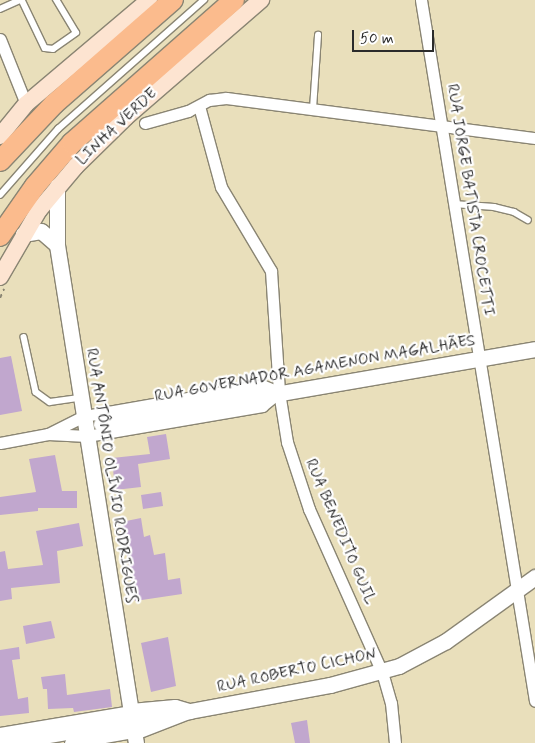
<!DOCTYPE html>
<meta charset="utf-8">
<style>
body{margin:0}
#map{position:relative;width:535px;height:743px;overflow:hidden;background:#e9dfbb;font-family:Mynerve,sans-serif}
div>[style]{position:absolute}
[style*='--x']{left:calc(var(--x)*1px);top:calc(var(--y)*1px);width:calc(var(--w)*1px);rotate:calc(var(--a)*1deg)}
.building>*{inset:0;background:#c1a7ce}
.tertiary-tunnel>*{height:15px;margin-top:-7.5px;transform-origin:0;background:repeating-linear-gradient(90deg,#c3bb9e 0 15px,transparent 0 23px)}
.path>*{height:2px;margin-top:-1px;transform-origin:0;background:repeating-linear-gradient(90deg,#8a8573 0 4px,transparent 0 8px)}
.roads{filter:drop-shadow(1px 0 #8a8573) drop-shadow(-1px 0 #8a8573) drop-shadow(0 1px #8a8573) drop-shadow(0 -1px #8a8573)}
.service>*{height:5.5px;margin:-2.75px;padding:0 2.75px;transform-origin:2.75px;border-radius:2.75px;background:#fff}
.minor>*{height:11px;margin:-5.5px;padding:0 5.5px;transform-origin:5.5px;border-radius:5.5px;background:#fff}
.tertiary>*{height:15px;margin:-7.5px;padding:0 7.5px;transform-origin:7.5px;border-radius:7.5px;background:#fff}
.secondary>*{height:16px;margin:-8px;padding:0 8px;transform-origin:8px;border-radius:8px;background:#fde4d1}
.trunk>*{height:20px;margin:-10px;padding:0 10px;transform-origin:10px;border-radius:10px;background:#fbbb8d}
span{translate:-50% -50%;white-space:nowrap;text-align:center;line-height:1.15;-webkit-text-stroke:4.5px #fff;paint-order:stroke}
.street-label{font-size:16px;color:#2b2b2b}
.scale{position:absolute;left:352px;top:30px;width:82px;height:22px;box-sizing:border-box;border:2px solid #2b2b2b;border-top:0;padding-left:6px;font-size:15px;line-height:18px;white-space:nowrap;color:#2b2b2b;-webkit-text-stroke:4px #fff;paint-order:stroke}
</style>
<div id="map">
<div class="building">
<div style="clip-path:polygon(11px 356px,22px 411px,0 415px,0 358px)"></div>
<div style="clip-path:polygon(166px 434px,170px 459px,138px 464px,141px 487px,115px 490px,112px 458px,150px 454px,147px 437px)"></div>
<div style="clip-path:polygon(55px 455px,62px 491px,77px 491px,77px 508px,38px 508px,38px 511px,0 515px,0 497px,36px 492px,29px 459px)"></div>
<div style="clip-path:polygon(161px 492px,163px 506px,143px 509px,141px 495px)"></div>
<div style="clip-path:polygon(141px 518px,144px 537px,150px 535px,154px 555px,165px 553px,168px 580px,180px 578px,182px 594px,135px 601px,121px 522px)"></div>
<div style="clip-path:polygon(79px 523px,83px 546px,57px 551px,60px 583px,11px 588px,12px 599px,0 601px,0 552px,5px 551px,8px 569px,43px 565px,36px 531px)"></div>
<div style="clip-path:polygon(51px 621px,55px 638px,26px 644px,23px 626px)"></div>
<div style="clip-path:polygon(168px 637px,176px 686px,151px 692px,141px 643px)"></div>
<div style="clip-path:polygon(19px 647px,20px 659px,12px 660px,18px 699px,28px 697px,29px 713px,0 716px,0 650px)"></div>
<div style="clip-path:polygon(65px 674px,67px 695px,110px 689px,112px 707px,74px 712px,73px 708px,48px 709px,47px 689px,43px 689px,41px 677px)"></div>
<div style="clip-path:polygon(307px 720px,310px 743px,295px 743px,291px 723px)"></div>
</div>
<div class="tertiary-tunnel">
<div style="--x:51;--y:433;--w:51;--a:-10.2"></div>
</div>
<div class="path">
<div style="--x:0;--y:298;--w:10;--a:-66"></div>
</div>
<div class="roads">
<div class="service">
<div style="--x:22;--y:0;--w:53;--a:64.4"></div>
<div style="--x:45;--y:48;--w:8;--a:7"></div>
<div style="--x:53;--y:49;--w:28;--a:-35"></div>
<div style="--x:76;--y:33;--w:39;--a:-121"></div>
<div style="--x:0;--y:9;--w:22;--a:-24"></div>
<div style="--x:313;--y:109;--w:74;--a:-86.1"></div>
<div style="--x:0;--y:195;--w:88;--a:-48.7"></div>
<div style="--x:58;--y:129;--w:195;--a:-41.5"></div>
<div style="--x:454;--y:204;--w:40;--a:4.3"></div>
<div style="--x:494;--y:207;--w:21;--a:14"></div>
<div style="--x:514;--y:212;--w:16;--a:30"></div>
<div style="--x:24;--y:337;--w:56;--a:77.7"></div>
<div style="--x:36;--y:392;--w:17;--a:36"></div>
<div style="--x:50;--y:402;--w:29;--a:-8"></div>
</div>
<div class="minor">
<div style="--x:421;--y:0;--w:710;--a:80.76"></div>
<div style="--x:0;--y:39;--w:70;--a:68.2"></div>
<div style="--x:199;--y:106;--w:84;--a:74.8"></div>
<div style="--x:221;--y:187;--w:98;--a:59.2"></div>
<div style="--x:271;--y:271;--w:121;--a:86.2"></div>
<div style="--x:279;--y:392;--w:51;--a:80.9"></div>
<div style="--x:287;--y:442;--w:71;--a:71.8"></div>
<div style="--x:309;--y:509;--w:179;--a:65.9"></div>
<div style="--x:382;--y:672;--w:32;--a:74"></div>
<div style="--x:391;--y:703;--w:40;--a:84.3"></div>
<div style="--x:145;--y:123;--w:45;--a:-15.6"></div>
<div style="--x:188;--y:111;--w:24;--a:-28"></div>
<div style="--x:209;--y:100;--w:17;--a:-7"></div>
<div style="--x:226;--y:98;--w:312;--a:7.4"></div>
<div style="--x:0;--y:443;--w:49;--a:-10.6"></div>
<div style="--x:48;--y:434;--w:39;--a:3"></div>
<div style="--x:87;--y:436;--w:178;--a:-9.7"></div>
<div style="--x:262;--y:406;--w:22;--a:-39"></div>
<div style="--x:279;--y:392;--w:18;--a:-158"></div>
<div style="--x:262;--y:385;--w:181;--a:170.1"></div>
<div style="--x:84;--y:416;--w:40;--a:153.4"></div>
<div style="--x:0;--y:733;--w:133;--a:-9.5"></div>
<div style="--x:70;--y:743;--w:65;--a:-9.8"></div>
</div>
<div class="tertiary">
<div style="--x:57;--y:186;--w:59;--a:90"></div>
<div style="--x:57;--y:245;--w:472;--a:81"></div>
<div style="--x:131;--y:711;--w:44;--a:-5.2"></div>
<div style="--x:175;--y:707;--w:15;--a:16"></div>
<div style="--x:23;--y:234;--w:18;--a:-9"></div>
<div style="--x:41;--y:231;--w:21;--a:41"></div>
<div style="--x:101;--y:424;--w:440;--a:-9.8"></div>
<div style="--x:179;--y:713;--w:154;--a:-10.5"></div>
<div style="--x:330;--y:685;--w:72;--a:-15.4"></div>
<div style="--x:399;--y:666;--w:53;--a:-28"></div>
<div style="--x:446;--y:641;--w:110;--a:-35.7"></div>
<div style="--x:1;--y:743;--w:150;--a:-9.6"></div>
<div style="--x:136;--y:743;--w:11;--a:-100"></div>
<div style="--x:134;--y:732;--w:58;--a:-21.3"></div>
</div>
<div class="secondary">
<div style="--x:0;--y:136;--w:41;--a:-50.9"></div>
<div style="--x:26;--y:104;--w:161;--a:-40.2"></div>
<div style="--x:0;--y:277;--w:78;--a:-59.8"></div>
<div style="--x:39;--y:210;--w:57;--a:-49.9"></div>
<div style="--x:76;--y:166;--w:70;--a:-44.4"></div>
<div style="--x:126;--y:117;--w:179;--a:-40.9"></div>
</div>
<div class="trunk">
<div style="--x:0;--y:161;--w:79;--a:-46.5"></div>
<div style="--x:54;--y:104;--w:158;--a:-41.2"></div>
<div style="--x:0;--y:236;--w:61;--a:-55"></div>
<div style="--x:35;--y:186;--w:57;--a:-49.3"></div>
<div style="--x:72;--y:143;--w:216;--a:-41.4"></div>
</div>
</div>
<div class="street-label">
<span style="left:117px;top:127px;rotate:-43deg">LINHA VERDE</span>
<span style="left:470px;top:200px;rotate:81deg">RUA JORGE BATISTA CROCETTI</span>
<span style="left:315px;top:369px;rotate:-10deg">RUA GOVERNADOR AGAMENON MAGALHÃES</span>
<span style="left:111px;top:476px;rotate:81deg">RUA ANTÔNIO OLÍVIO RODRIGUES</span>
<span style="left:340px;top:532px;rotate:67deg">RUA BENEDITO GUIL</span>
<span style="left:297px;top:671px;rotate:-12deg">RUA ROBERTO CICHON</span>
</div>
<div class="scale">50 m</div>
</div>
